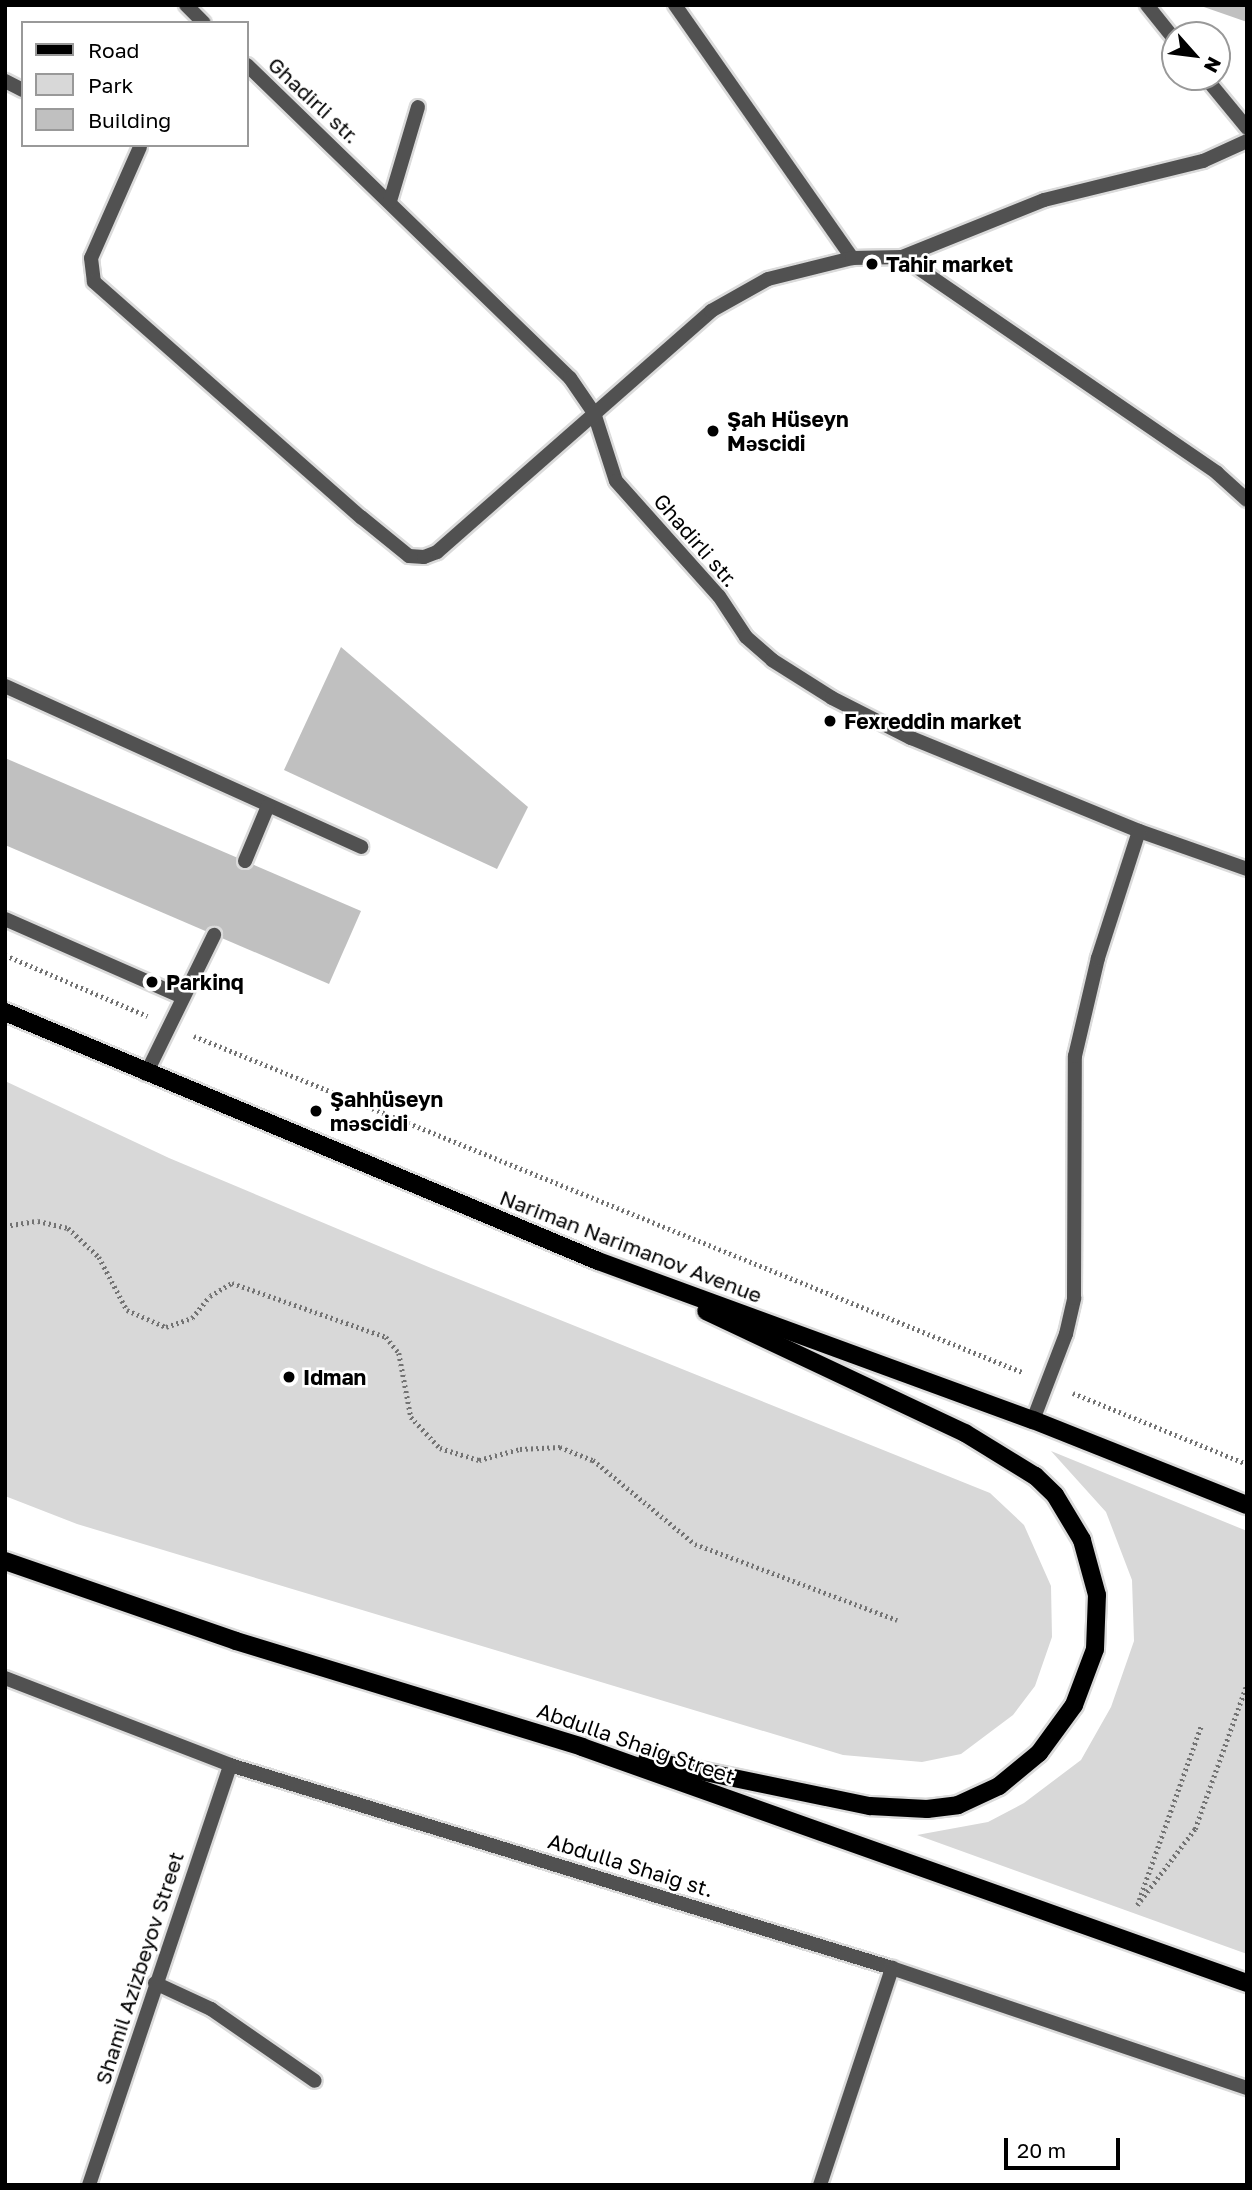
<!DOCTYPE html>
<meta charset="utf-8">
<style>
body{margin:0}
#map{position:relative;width:1252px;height:2190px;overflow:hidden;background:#fff;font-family:"Golos Text",sans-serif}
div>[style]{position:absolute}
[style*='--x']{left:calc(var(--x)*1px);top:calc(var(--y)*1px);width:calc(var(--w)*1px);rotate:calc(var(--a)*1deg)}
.green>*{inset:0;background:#d8d8d8}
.building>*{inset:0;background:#c0c0c0}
.path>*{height:4.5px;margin-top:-2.25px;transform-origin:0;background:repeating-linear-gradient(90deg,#737373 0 2px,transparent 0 5.5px)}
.roads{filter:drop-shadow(2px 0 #dbdbdb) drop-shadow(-2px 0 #dbdbdb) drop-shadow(0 2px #dbdbdb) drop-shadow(0 -2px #dbdbdb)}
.lane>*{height:14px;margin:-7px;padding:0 7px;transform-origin:7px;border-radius:7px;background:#515151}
.street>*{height:14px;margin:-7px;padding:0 7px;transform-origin:7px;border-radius:7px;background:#515151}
.primary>*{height:18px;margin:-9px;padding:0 9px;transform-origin:9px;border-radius:9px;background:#000}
.dots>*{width:19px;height:19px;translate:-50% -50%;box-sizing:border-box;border:4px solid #fff;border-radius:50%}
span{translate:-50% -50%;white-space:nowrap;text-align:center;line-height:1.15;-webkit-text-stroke:5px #fff;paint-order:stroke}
.street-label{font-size:21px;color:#000}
.poi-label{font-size:21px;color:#000;font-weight:700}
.left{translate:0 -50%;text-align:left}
.frame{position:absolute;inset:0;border:7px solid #000;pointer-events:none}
.legend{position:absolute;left:21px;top:21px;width:228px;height:126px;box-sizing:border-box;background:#fff;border:2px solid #999;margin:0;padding:9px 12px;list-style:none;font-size:21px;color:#000}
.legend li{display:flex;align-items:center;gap:14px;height:35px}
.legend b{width:35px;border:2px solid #999}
.north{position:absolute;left:1161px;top:21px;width:70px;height:70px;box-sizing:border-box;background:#fff;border:2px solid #999;border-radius:50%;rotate:118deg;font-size:19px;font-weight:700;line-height:28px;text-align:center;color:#000}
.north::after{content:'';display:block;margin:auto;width:24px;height:32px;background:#000;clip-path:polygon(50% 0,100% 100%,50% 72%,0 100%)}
.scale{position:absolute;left:1004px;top:2138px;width:116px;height:32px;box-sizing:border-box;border:4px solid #000;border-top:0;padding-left:9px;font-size:21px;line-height:24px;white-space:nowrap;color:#000;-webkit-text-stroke:5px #fff;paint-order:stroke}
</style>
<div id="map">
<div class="green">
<div style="clip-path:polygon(5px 1081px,169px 1158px,431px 1268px,990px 1493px,1024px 1525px,1051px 1586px,1052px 1637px,1035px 1686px,1013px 1715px,961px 1754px,922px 1762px,843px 1755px,77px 1524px,5px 1496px)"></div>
<div style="clip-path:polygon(1051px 1451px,1247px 1531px,1247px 1954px,917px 1835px,988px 1822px,1024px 1803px,1081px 1760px,1111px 1707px,1134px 1641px,1132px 1580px,1106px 1512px)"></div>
</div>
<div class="building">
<div style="clip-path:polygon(1201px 5px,1247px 5px,1247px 22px,1201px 6px)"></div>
<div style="clip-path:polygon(341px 647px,528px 807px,497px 869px,284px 770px)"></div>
<div style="clip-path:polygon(5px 758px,361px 911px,329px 984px,5px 845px)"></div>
</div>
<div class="path">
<div style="--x:5;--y:955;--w:155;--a:23.2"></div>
<div style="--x:194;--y:1036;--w:894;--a:22.09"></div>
<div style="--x:5;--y:1226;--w:33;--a:-9"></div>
<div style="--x:38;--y:1221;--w:31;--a:13"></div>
<div style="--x:68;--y:1228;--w:42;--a:43.1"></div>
<div style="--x:99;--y:1257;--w:60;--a:62.2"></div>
<div style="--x:127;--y:1310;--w:43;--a:23.6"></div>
<div style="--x:166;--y:1327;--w:28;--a:-19"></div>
<div style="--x:192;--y:1318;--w:28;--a:-51"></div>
<div style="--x:210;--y:1296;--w:26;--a:-31"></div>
<div style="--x:232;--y:1283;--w:163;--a:19.3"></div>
<div style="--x:386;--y:1337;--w:21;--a:51"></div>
<div style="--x:399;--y:1353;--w:65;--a:79.4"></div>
<div style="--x:411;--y:1417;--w:42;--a:46.9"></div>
<div style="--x:440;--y:1448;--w:41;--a:17.1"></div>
<div style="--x:479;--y:1460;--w:42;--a:-15"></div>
<div style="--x:520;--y:1449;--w:40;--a:-2.9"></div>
<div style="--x:560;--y:1447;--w:35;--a:22"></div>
<div style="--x:593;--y:1460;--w:132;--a:39.5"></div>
<div style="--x:695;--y:1544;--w:216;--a:20.6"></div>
<div style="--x:1073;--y:1393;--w:188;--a:22.2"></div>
<div style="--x:1139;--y:1900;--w:185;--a:-70.4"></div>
<div style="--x:1137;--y:1905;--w:96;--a:-52.7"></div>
<div style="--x:1195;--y:1829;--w:154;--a:-70.3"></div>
</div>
<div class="roads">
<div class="lane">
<div style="--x:5;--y:686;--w:391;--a:24.3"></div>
<div style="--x:245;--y:861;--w:60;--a:-67.3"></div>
<div style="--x:5;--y:919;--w:194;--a:23.7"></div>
<div style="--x:146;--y:1074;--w:155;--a:-63.9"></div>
<div style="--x:155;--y:1983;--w:62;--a:24.9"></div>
<div style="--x:211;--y:2009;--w:126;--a:34.7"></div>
</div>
<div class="street">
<div style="--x:186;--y:5;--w:25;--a:45"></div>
<div style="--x:675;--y:5;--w:309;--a:55"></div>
<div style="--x:1147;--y:5;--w:45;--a:51.3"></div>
<div style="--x:247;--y:65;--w:450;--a:44.1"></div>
<div style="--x:570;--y:378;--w:42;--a:55.6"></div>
<div style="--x:594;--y:413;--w:71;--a:72.1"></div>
<div style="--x:616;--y:481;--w:154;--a:48.2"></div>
<div style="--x:719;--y:596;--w:49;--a:56.6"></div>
<div style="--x:746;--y:637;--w:35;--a:41"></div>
<div style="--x:772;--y:660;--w:71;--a:32.3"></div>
<div style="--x:832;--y:698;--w:89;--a:26.9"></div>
<div style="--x:911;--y:738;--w:246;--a:22.2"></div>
<div style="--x:1139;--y:831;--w:114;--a:19.4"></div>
<div style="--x:1205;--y:77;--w:66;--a:50.5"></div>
<div style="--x:5;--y:81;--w:20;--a:27"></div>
<div style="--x:140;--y:147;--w:121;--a:113.8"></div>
<div style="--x:91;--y:258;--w:24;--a:83"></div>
<div style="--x:94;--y:282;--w:356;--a:41.4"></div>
<div style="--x:361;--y:517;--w:62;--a:39.1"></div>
<div style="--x:409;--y:556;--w:15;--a:4"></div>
<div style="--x:424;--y:557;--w:14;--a:-21"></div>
<div style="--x:437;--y:552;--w:365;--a:-41.3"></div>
<div style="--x:711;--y:311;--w:65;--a:-29.3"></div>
<div style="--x:768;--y:279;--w:87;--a:-14"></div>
<div style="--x:852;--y:258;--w:50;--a:-1.1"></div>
<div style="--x:902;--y:257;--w:153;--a:-21.9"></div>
<div style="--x:1044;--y:200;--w:164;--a:-13.8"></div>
<div style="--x:1203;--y:161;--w:48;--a:-24.4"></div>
<div style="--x:390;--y:201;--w:98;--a:-73.4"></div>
<div style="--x:902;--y:257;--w:382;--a:34.4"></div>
<div style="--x:1217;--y:473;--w:40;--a:42"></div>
<div style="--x:1033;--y:1420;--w:92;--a:-69"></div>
<div style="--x:1066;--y:1334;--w:37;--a:-77"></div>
<div style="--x:1074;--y:1298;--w:242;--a:-89.8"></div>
<div style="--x:1075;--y:1056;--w:101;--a:-76.8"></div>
<div style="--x:1098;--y:958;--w:133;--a:-72.1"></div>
<div style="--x:5;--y:1678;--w:241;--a:21.1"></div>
<div style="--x:230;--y:1765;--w:692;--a:17.05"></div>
<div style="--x:892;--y:1968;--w:375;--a:18.7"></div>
<div style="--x:89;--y:2185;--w:443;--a:-71.4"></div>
<div style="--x:820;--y:2185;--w:229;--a:-71.6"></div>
</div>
<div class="primary">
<div style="--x:5;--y:1012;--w:643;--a:22.78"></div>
<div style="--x:598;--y:1261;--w:463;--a:20.1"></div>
<div style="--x:1033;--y:1420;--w:230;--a:21.7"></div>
<div style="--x:5;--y:1561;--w:244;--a:19.1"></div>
<div style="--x:236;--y:1641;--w:362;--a:17"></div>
<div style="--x:582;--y:1747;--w:706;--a:19.54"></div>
<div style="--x:647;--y:1760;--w:228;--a:11.7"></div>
<div style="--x:870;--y:1806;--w:57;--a:3"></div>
<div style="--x:927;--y:1809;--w:31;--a:-7"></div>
<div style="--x:958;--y:1805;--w:45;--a:-24.9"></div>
<div style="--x:999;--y:1786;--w:52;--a:-39.5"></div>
<div style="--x:1039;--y:1753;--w:59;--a:-53.9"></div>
<div style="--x:1074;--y:1705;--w:60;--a:-69.4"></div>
<div style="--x:1095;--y:1649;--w:54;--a:-87.9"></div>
<div style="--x:1097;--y:1595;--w:57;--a:-105.3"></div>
<div style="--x:1082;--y:1540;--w:52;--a:-121"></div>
<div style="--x:1055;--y:1495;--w:28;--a:-136"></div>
<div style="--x:1035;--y:1476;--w:82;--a:-148.4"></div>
<div style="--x:965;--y:1433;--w:286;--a:-154.8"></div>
</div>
</div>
<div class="dots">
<div style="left:872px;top:264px;background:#000"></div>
<div style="left:713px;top:431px;background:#000"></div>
<div style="left:830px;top:721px;background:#000"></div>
<div style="left:152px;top:982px;background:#000"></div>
<div style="left:316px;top:1111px;background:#000"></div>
<div style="left:289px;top:1377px;background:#000"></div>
</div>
<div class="street-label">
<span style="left:314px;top:100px;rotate:43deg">Ghadirli str.</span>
<span style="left:696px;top:540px;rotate:49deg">Ghadirli str.</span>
<span style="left:631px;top:1246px;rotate:21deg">Nariman Narimanov Avenue</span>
<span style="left:636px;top:1743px;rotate:19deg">Abdulla Shaig Street</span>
<span style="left:631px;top:1865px;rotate:17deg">Abdulla Shaig st.</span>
<span style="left:139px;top:1968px;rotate:-72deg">Shamil Azizbeyov Street</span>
</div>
<div class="poi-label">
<span class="left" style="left:886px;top:264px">Tahir market</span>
<span class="left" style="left:727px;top:431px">Şah Hüseyn<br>Məscidi</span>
<span class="left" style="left:844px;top:721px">Fexreddin market</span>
<span class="left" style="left:166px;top:982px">Parkinq</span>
<span class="left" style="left:330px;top:1111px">Şahhüseyn<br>məscidi</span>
<span class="left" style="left:303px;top:1377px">Idman</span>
</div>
<div class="frame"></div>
<ul class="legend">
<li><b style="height:9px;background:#000"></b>Road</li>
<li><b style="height:19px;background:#d8d8d8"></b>Park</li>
<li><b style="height:19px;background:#c0c0c0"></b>Building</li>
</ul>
<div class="north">N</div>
<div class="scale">20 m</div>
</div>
